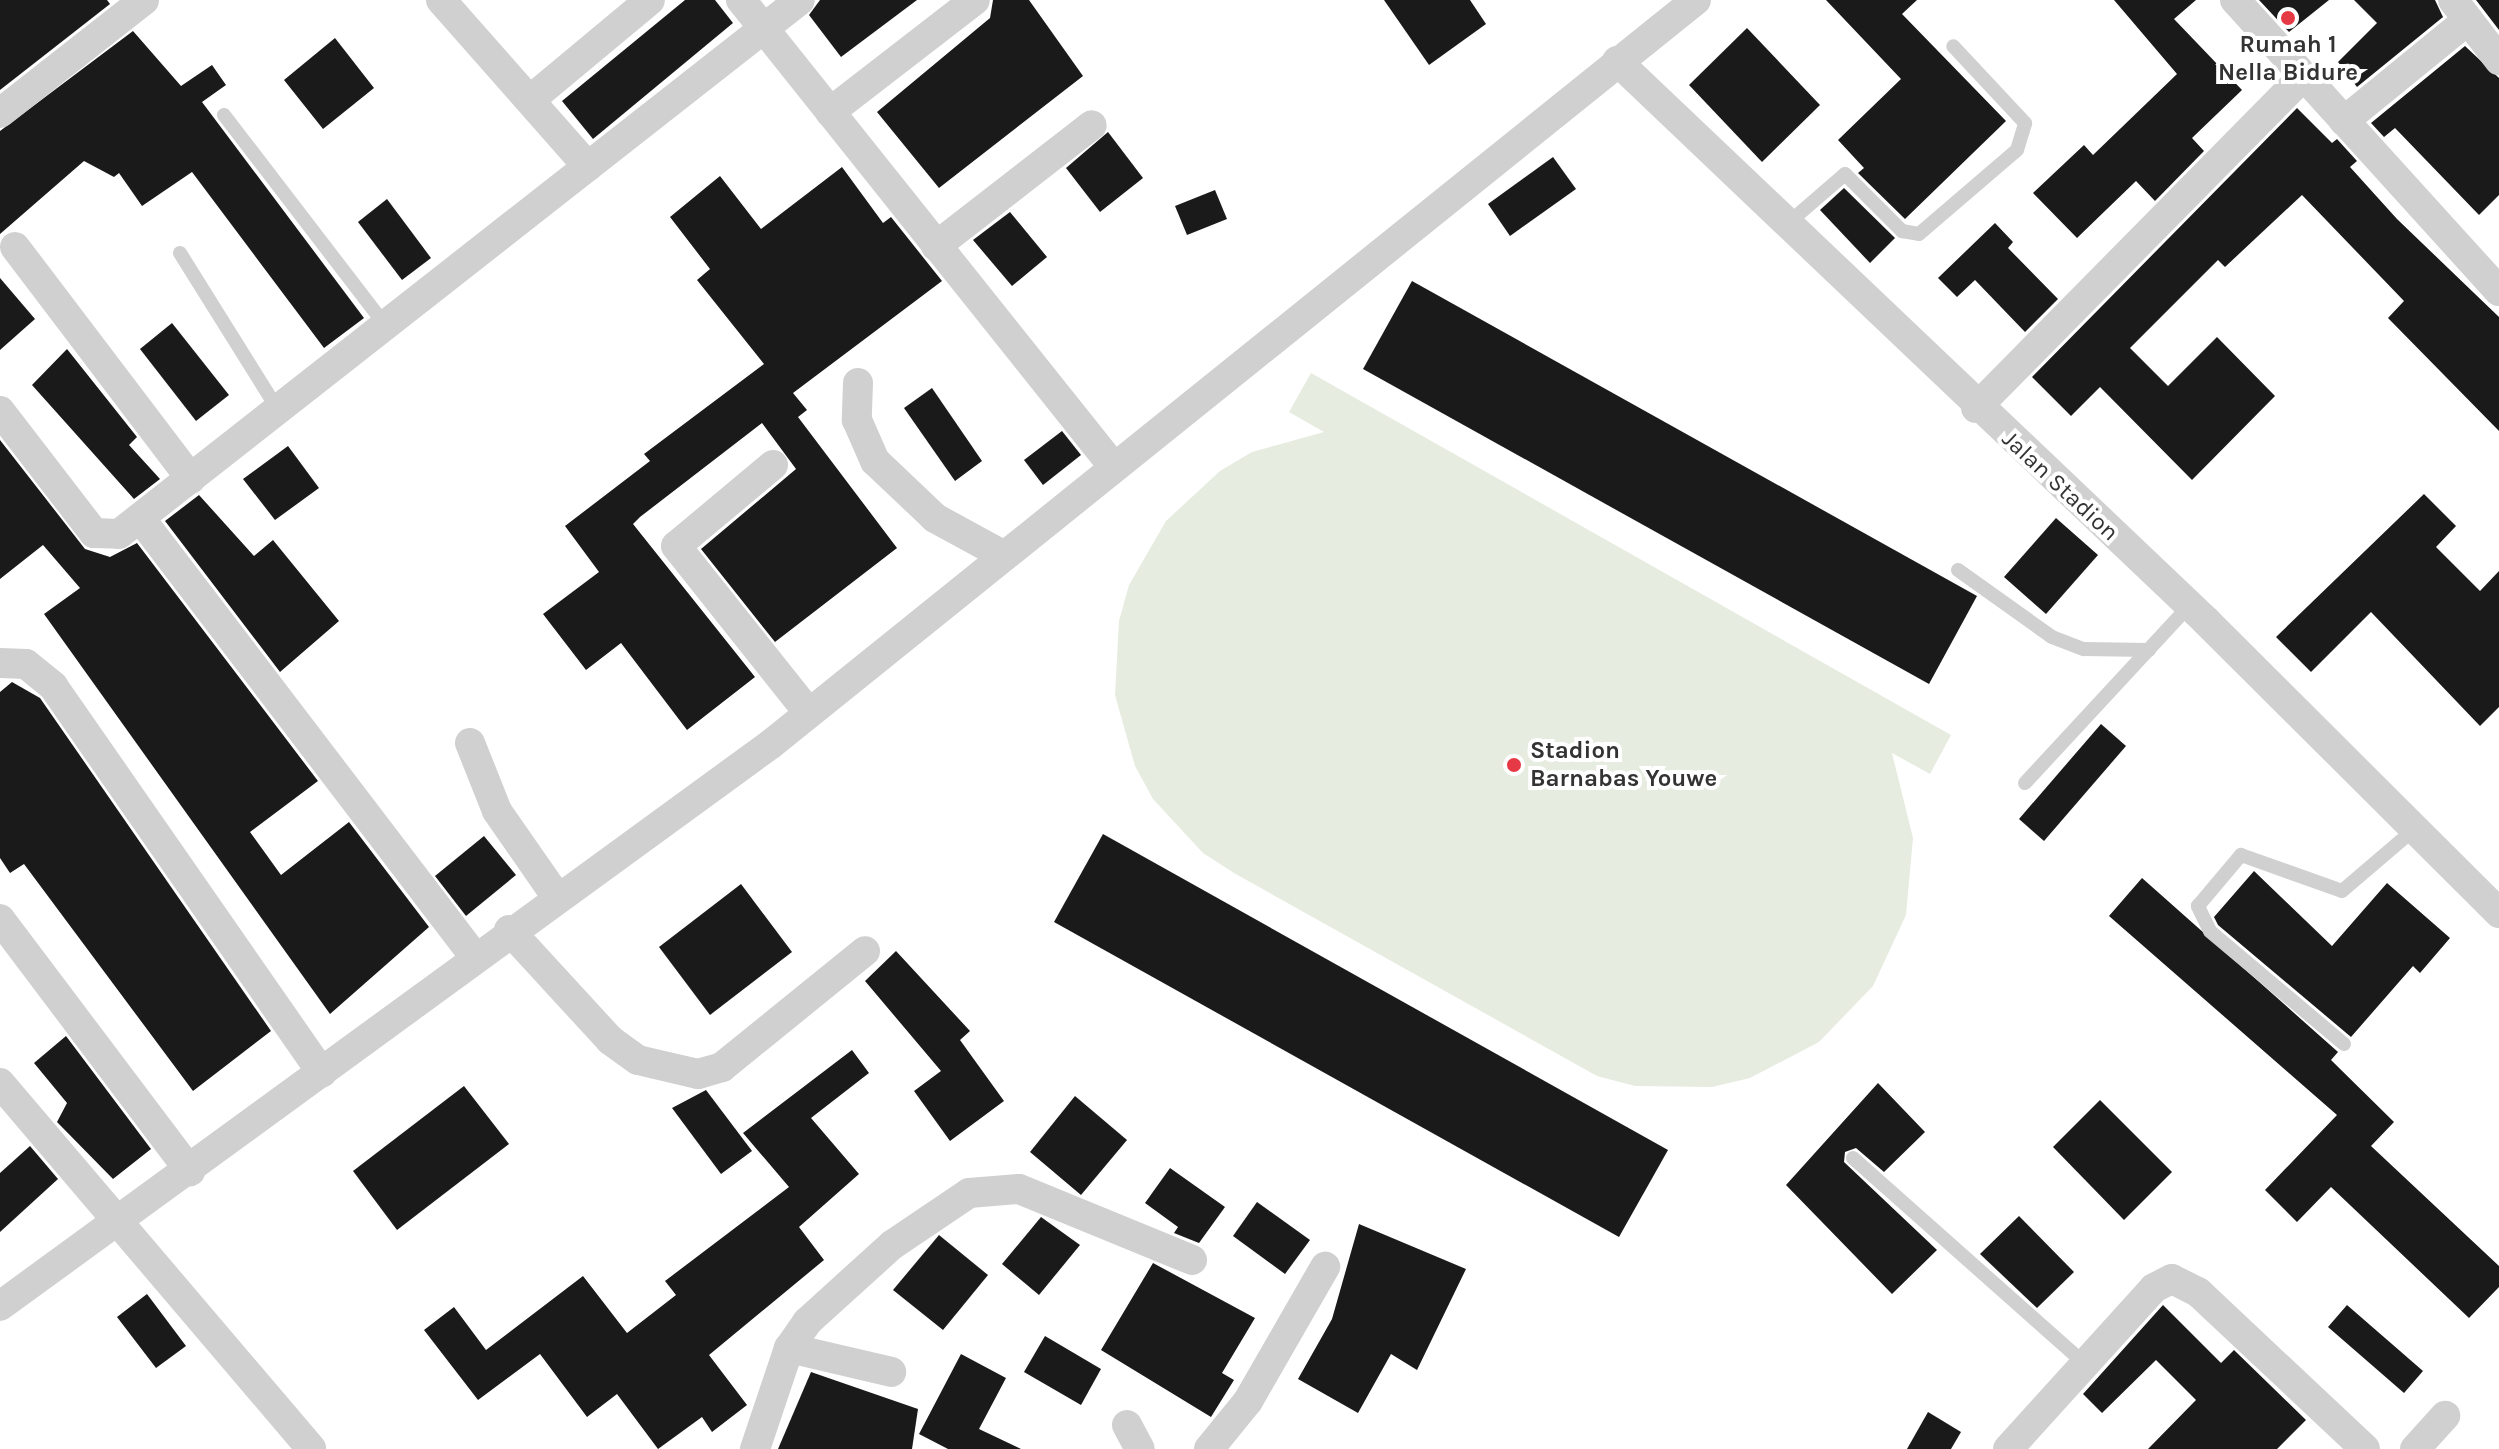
<!DOCTYPE html>
<style>
body{margin:0}
#map{position:relative;width:2499px;height:1449px;overflow:hidden;background:#fff;font-family:Karla,sans-serif}
div>[style]{position:absolute}
[style*='--x']{left:calc(var(--x)*1px);top:calc(var(--y)*1px);width:calc(var(--w)*1px);rotate:calc(var(--a)*1deg)}
.green>*{inset:0;background:#e6ecdf}
.building>*{inset:0;background:#1a1a1a}
.lane>*{height:14px;margin:-7px;padding:0 7px;transform-origin:7px;border-radius:7px;background:#d0d0d0}
.street>*{height:30px;margin:-15px;padding:0 15px;transform-origin:15px;border-radius:15px;background:#d0d0d0}
.dots>*{width:22px;height:22px;translate:-50% -50%;box-sizing:border-box;border:4px solid #fff;border-radius:50%}
span{translate:-50% -50%;white-space:nowrap;text-align:center;line-height:1.15;-webkit-text-stroke:8px #fff;paint-order:stroke}
.poi-label{font-size:24px;color:#333;font-weight:700}
.left{translate:0 -50%;text-align:left}
.street-label{font-size:24px;color:#333}
</style>
<div id="map">
<div class="green">
<div style="clip-path:polygon(1311px 373px,1951px 735px,1930px 774px,1892px 753px,1913px 838px,1906px 915px,1873px 986px,1819px 1042px,1750px 1078px,1712px 1087px,1635px 1086px,1597px 1076px,1234px 873px,1203px 853px,1153px 799px,1135px 766px,1115px 695px,1119px 621px,1129px 585px,1166px 521px,1220px 471px,1252px 452px,1324px 432px,1289px 412px)"></div>
</div>
<div class="building">
<div style="clip-path:polygon(0 0,107px 0,110px 4px,0 90px)"></div>
<div style="clip-path:polygon(685px 0,715px 0,733px 23px,593px 139px,562px 101px)"></div>
<div style="clip-path:polygon(820px 0,917px 0,841px 57px,809px 15px)"></div>
<div style="clip-path:polygon(993px 0,1029px 0,1083px 76px,939px 188px,877px 112px,990px 18px)"></div>
<div style="clip-path:polygon(1384px 0,1470px 0,1486px 24px,1429px 65px)"></div>
<div style="clip-path:polygon(1826px 0,1917px 0,1902px 14px,2006px 121px,1905px 219px,1858px 173px,1864px 168px,1838px 140px,1901px 79px)"></div>
<div style="clip-path:polygon(2114px 0,2196px 0,2174px 19px,2242px 90px,2192px 138px,2204px 151px,2155px 201px,2136px 181px,2077px 238px,2033px 193px,2084px 145px,2093px 155px,2177px 74px)"></div>
<div style="clip-path:polygon(2259px 0,2329px 0,2289px 32px)"></div>
<div style="clip-path:polygon(2354px 0,2435px 0,2443px 17px,2357px 87px,2338px 62px,2377px 23px)"></div>
<div style="clip-path:polygon(2476px 0,2499px 0,2499px 30px)"></div>
<div style="clip-path:polygon(1747px 28px,1820px 105px,1762px 162px,1689px 85px)"></div>
<div style="clip-path:polygon(133px 31px,181px 86px,212px 65px,226px 85px,202px 102px,364px 318px,324px 348px,192px 172px,142px 206px,119px 173px,114px 177px,84px 161px,0 234px,0 131px)"></div>
<div style="clip-path:polygon(335px 38px,374px 88px,323px 129px,284px 80px)"></div>
<div style="clip-path:polygon(2465px 46px,2499px 78px,2499px 195px,2479px 215px,2395px 128px,2384px 137px,2371px 123px)"></div>
<div style="clip-path:polygon(2297px 108px,2332px 143px,2337px 139px,2357px 161px,2350px 167px,2397px 219px,2499px 317px,2499px 431px,2388px 318px,2404px 301px,2302px 195px,2225px 267px,2218px 260px,2130px 348px,2168px 386px,2217px 337px,2275px 396px,2192px 480px,2100px 387px,2071px 416px,2032px 377px)"></div>
<div style="clip-path:polygon(1108px 132px,1143px 178px,1100px 212px,1066px 168px)"></div>
<div style="clip-path:polygon(1553px 157px,1576px 189px,1510px 236px,1488px 204px)"></div>
<div style="clip-path:polygon(842px 167px,883px 223px,891px 217px,942px 281px,793px 393px,807px 410px,798px 417px,897px 548px,775px 642px,701px 549px,796px 469px,762px 423px,640px 517px,633px 524px,755px 677px,687px 730px,621px 643px,586px 670px,543px 614px,599px 572px,565px 526px,650px 461px,644px 454px,764px 364px,697px 280px,710px 269px,670px 217px,720px 176px,761px 229px)"></div>
<div style="clip-path:polygon(1844px 188px,1895px 238px,1870px 263px,1820px 210px)"></div>
<div style="clip-path:polygon(1215px 190px,1227px 219px,1187px 235px,1175px 206px)"></div>
<div style="clip-path:polygon(387px 199px,431px 258px,402px 280px,358px 222px)"></div>
<div style="clip-path:polygon(1010px 212px,1047px 257px,1012px 286px,973px 240px)"></div>
<div style="clip-path:polygon(1995px 223px,2013px 242px,2008px 248px,2058px 299px,2025px 332px,1975px 280px,1957px 297px,1938px 278px)"></div>
<div style="clip-path:polygon(0 278px,35px 319px,0 350px)"></div>
<div style="clip-path:polygon(1412px 281px,1977px 596px,1929px 684px,1363px 369px)"></div>
<div style="clip-path:polygon(172px 323px,229px 395px,196px 421px,140px 349px)"></div>
<div style="clip-path:polygon(67px 349px,137px 437px,129px 445px,160px 479px,134px 499px,32px 385px)"></div>
<div style="clip-path:polygon(932px 388px,982px 461px,955px 481px,904px 408px)"></div>
<div style="clip-path:polygon(1062px 431px,1081px 455px,1043px 485px,1024px 460px)"></div>
<div style="clip-path:polygon(0 440px,85px 549px,110px 557px,137px 543px,318px 781px,250px 832px,281px 875px,349px 822px,429px 927px,330px 1014px,44px 614px,80px 588px,43px 545px,0 579px)"></div>
<div style="clip-path:polygon(288px 446px,319px 488px,275px 520px,243px 479px)"></div>
<div style="clip-path:polygon(2424px 494px,2456px 526px,2436px 547px,2480px 591px,2499px 571px,2499px 707px,2480px 726px,2371px 612px,2311px 672px,2276px 637px)"></div>
<div style="clip-path:polygon(199px 495px,254px 556px,273px 540px,339px 621px,280px 672px,165px 521px)"></div>
<div style="clip-path:polygon(2056px 518px,2098px 555px,2046px 614px,2004px 577px)"></div>
<div style="clip-path:polygon(12px 682px,40px 698px,271px 1031px,193px 1091px,24px 864px,10px 873px,0 858px,0 692px)"></div>
<div style="clip-path:polygon(2101px 724px,2126px 746px,2044px 841px,2019px 819px)"></div>
<div style="clip-path:polygon(1103px 834px,1668px 1150px,1619px 1237px,1054px 922px)"></div>
<div style="clip-path:polygon(484px 836px,516px 875px,466px 916px,435px 876px)"></div>
<div style="clip-path:polygon(2254px 871px,2332px 946px,2387px 883px,2450px 938px,2420px 973px,2413px 966px,2351px 1037px,2218px 925px,2214px 917px)"></div>
<div style="clip-path:polygon(2142px 878px,2338px 1052px,2331px 1060px,2394px 1122px,2371px 1146px,2499px 1266px,2499px 1287px,2469px 1318px,2331px 1187px,2297px 1222px,2265px 1190px,2337px 1115px,2109px 916px)"></div>
<div style="clip-path:polygon(741px 884px,792px 952px,710px 1015px,659px 947px)"></div>
<div style="clip-path:polygon(896px 951px,970px 1031px,960px 1040px,1004px 1101px,950px 1141px,914px 1091px,941px 1071px,865px 981px)"></div>
<div style="clip-path:polygon(66px 1036px,151px 1149px,113px 1179px,57px 1122px,67px 1103px,34px 1063px)"></div>
<div style="clip-path:polygon(852px 1050px,869px 1073px,811px 1118px,859px 1174px,799px 1227px,824px 1260px,709px 1355px,747px 1405px,712px 1432px,702px 1417px,658px 1449px,617px 1394px,587px 1417px,540px 1354px,478px 1400px,424px 1330px,454px 1307px,486px 1350px,583px 1276px,627px 1333px,676px 1295px,665px 1281px,789px 1187px,743px 1133px)"></div>
<div style="clip-path:polygon(1878px 1083px,1925px 1132px,1884px 1172px,1856px 1148px,1845px 1152px,1844px 1162px,1937px 1250px,1892px 1294px,1786px 1185px)"></div>
<div style="clip-path:polygon(464px 1086px,509px 1144px,397px 1230px,353px 1171px)"></div>
<div style="clip-path:polygon(706px 1090px,752px 1151px,721px 1174px,672px 1108px)"></div>
<div style="clip-path:polygon(1075px 1096px,1127px 1140px,1081px 1195px,1030px 1152px)"></div>
<div style="clip-path:polygon(2100px 1100px,2172px 1172px,2124px 1220px,2053px 1147px)"></div>
<div style="clip-path:polygon(30px 1146px,58px 1179px,0 1232px,0 1173px)"></div>
<div style="clip-path:polygon(1170px 1168px,1225px 1207px,1199px 1243px,1174px 1233px,1178px 1227px,1145px 1203px)"></div>
<div style="clip-path:polygon(1257px 1202px,1310px 1240px,1285px 1274px,1233px 1236px)"></div>
<div style="clip-path:polygon(2019px 1216px,2074px 1272px,2037px 1308px,1980px 1254px)"></div>
<div style="clip-path:polygon(1041px 1217px,1080px 1245px,1039px 1295px,1002px 1264px)"></div>
<div style="clip-path:polygon(1359px 1224px,1466px 1269px,1417px 1370px,1391px 1354px,1358px 1413px,1298px 1379px,1332px 1319px)"></div>
<div style="clip-path:polygon(939px 1235px,988px 1275px,943px 1330px,893px 1290px)"></div>
<div style="clip-path:polygon(1153px 1263px,1255px 1318px,1222px 1373px,1234px 1380px,1211px 1417px,1101px 1350px)"></div>
<div style="clip-path:polygon(147px 1294px,186px 1346px,156px 1368px,117px 1317px)"></div>
<div style="clip-path:polygon(2163px 1305px,2221px 1363px,2234px 1350px,2306px 1420px,2277px 1449px,2148px 1449px,2196px 1400px,2156px 1360px,2102px 1413px,2083px 1394px)"></div>
<div style="clip-path:polygon(2347px 1305px,2423px 1371px,2404px 1393px,2328px 1327px)"></div>
<div style="clip-path:polygon(1045px 1336px,1101px 1369px,1081px 1405px,1024px 1372px)"></div>
<div style="clip-path:polygon(961px 1354px,1006px 1378px,979px 1429px,1021px 1449px,948px 1449px,919px 1434px)"></div>
<div style="clip-path:polygon(811px 1372px,918px 1409px,912px 1449px,778px 1449px)"></div>
<div style="clip-path:polygon(1928px 1412px,1961px 1432px,1951px 1449px,1907px 1449px)"></div>
</div>
<div class="lane">
<div style="--x:224;--y:115;--w:266;--a:52.5"></div>
<div style="--x:1786;--y:225;--w:78;--a:-40.8"></div>
<div style="--x:1845;--y:174;--w:81;--a:45"></div>
<div style="--x:1902;--y:231;--w:17;--a:10"></div>
<div style="--x:1919;--y:234;--w:129;--a:-40.6"></div>
<div style="--x:2017;--y:150;--w:28;--a:-73"></div>
<div style="--x:2025;--y:123;--w:105;--a:-133.1"></div>
<div style="--x:180;--y:253;--w:185;--a:58"></div>
<div style="--x:1958;--y:570;--w:115;--a:35.5"></div>
<div style="--x:2052;--y:637;--w:34;--a:21"></div>
<div style="--x:2084;--y:649;--w:65;--a:0.9"></div>
<div style="--x:2025;--y:783;--w:241;--a:-47.2"></div>
<div style="--x:2344;--y:1044;--w:175;--a:-139.9"></div>
<div style="--x:2210;--y:931;--w:28;--a:-116"></div>
<div style="--x:2198;--y:906;--w:67;--a:-49.9"></div>
<div style="--x:2241;--y:855;--w:107;--a:19.6"></div>
<div style="--x:2342;--y:891;--w:99;--a:-40.5"></div>
<div style="--x:1853;--y:1158;--w:310;--a:41.6"></div>
</div>
<div class="street">
<div style="--x:441;--y:0;--w:222;--a:48.6"></div>
<div style="--x:741;--y:0;--w:596;--a:51.4"></div>
<div style="--x:2235;--y:0;--w:393;--a:47.8"></div>
<div style="--x:2453;--y:0;--w:76;--a:52.5"></div>
<div style="--x:1617;--y:61;--w:813;--a:43.55"></div>
<div style="--x:2206;--y:621;--w:414;--a:44.9"></div>
<div style="--x:530;--y:100;--w:156;--a:-39.8"></div>
<div style="--x:830;--y:112;--w:183;--a:-37.7"></div>
<div style="--x:0;--y:113;--w:183;--a:-38.1"></div>
<div style="--x:2344;--y:121;--w:160;--a:-39.2"></div>
<div style="--x:936;--y:246;--w:197;--a:-37.8"></div>
<div style="--x:15;--y:247;--w:291;--a:52.8"></div>
<div style="--x:858;--y:383;--w:37;--a:92"></div>
<div style="--x:857;--y:420;--w:45;--a:66.3"></div>
<div style="--x:875;--y:461;--w:83;--a:43.5"></div>
<div style="--x:935;--y:518;--w:77;--a:28.6"></div>
<div style="--x:1976;--y:408;--w:465;--a:-45.4"></div>
<div style="--x:0;--y:411;--w:154;--a:52.4"></div>
<div style="--x:94;--y:533;--w:25;--a:2"></div>
<div style="--x:119;--y:534;--w:865;--a:-38.1"></div>
<div style="--x:773;--y:465;--w:126;--a:140.1"></div>
<div style="--x:676;--y:546;--w:213;--a:51.5"></div>
<div style="--x:140;--y:518;--w:551;--a:52.67"></div>
<div style="--x:0;--y:663;--w:26;--a:2"></div>
<div style="--x:26;--y:664;--w:35;--a:39"></div>
<div style="--x:53;--y:686;--w:471;--a:55.2"></div>
<div style="--x:470;--y:743;--w:73;--a:68.3"></div>
<div style="--x:497;--y:811;--w:103;--a:55.2"></div>
<div style="--x:0;--y:919;--w:316;--a:53"></div>
<div style="--x:509;--y:930;--w:149;--a:47.4"></div>
<div style="--x:610;--y:1040;--w:34;--a:36"></div>
<div style="--x:638;--y:1060;--w:62;--a:13.1"></div>
<div style="--x:698;--y:1074;--w:25;--a:-16"></div>
<div style="--x:722;--y:1067;--w:184;--a:-39"></div>
<div style="--x:0;--y:1083;--w:480;--a:49.6"></div>
<div style="--x:0;--y:1306;--w:954;--a:-36.09"></div>
<div style="--x:771;--y:744;--w:1187;--a:-38.81"></div>
<div style="--x:789;--y:1348;--w:105;--a:13.2"></div>
<div style="--x:1127;--y:1425;--w:27;--a:62"></div>
<div style="--x:755;--y:1449;--w:107;--a:-71.4"></div>
<div style="--x:789;--y:1348;--w:32;--a:-55"></div>
<div style="--x:807;--y:1322;--w:115;--a:-42.2"></div>
<div style="--x:892;--y:1245;--w:93;--a:-34"></div>
<div style="--x:969;--y:1193;--w:50;--a:-4.6"></div>
<div style="--x:1019;--y:1189;--w:187;--a:22.3"></div>
<div style="--x:1209;--y:1449;--w:62;--a:-50.9"></div>
<div style="--x:1248;--y:1401;--w:155;--a:-60.1"></div>
<div style="--x:2008;--y:1449;--w:217;--a:-47.8"></div>
<div style="--x:2154;--y:1288;--w:20;--a:-27"></div>
<div style="--x:2172;--y:1279;--w:29;--a:27"></div>
<div style="--x:2198;--y:1292;--w:229;--a:43.2"></div>
<div style="--x:2415;--y:1449;--w:45;--a:-47.7"></div>
</div>
<div class="dots">
<div style="left:2288px;top:18px;background:#e63946"></div>
<div style="left:1514px;top:765px;background:#e63946"></div>
</div>
<div class="poi-label">
<span style="left:2288px;top:59px">Rumah 1<br>Nella Bidure</span>
<span class="left" style="left:1530px;top:765px">Stadion<br>Barnabas Youwe</span>
</div>
<div class="street-label">
<span style="left:2060px;top:486px;rotate:43deg">Jalan Stadion</span>
</div>
</div>
